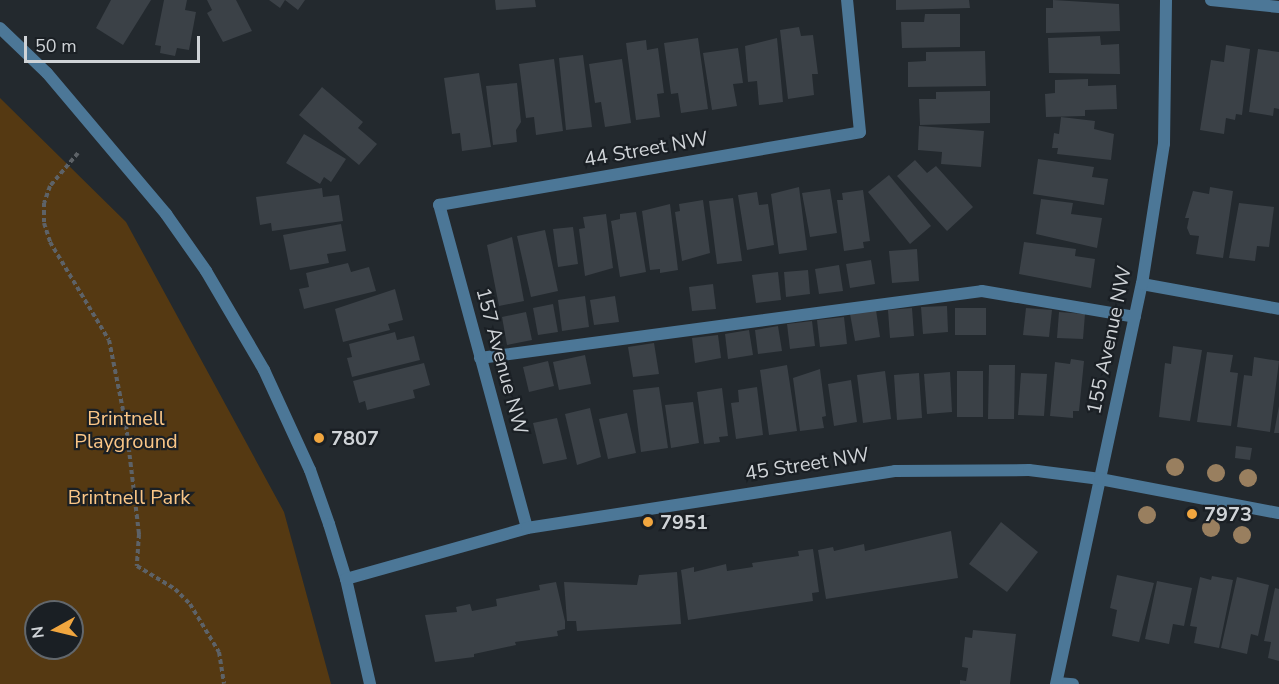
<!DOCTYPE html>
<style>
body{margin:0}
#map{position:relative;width:1279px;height:684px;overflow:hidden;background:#23292e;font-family:"Nunito Sans",sans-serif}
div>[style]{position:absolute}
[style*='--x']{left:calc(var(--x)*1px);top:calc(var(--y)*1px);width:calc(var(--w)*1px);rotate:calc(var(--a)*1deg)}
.green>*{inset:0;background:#553912}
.building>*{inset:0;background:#3b4147}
.path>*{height:4px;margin-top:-2px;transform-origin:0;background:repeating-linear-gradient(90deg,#5d6267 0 4.5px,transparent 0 7.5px)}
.service>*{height:12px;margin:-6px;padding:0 6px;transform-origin:6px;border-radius:6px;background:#4c7797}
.minor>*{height:12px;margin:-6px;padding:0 6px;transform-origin:6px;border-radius:6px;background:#4c7797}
.tertiary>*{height:12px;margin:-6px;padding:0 6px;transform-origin:6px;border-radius:6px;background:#4c7797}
.trees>*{width:18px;height:18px;margin:-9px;border-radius:50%;background:#997f5f}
.dots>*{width:16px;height:16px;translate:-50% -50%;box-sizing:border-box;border:3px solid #1a1f24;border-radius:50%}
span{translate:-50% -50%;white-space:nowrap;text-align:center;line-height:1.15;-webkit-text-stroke:4.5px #1a1f24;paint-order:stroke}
.street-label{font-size:20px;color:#cfd3d7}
.park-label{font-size:20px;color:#fac687}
.poi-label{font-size:20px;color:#cfd3d7;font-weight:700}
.left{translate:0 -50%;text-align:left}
.north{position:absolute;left:24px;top:600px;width:60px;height:60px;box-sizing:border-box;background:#1a1f24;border:2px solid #62676c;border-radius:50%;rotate:262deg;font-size:16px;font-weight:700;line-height:24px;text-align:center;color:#cfd3d7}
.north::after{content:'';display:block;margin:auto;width:21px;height:27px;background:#f1a63f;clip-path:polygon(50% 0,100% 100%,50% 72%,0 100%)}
.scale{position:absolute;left:24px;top:36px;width:176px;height:27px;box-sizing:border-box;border:3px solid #cfd3d7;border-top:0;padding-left:8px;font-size:18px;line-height:21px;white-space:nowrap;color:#cfd3d7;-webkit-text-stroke:4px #1a1f24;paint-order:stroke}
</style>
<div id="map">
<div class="green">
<div style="clip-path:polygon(evenodd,0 98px,126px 222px,284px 512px,331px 684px,0 684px,0 98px,36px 612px,72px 612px,72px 648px,36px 648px,36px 612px)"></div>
</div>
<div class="building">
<div style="clip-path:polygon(111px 0,151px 0,123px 45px,96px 28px)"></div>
<div style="clip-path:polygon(164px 0,187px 0,185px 10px,196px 12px,189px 50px,177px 48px,175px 56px,160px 53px,161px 46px,155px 45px)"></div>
<div style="clip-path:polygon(207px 0,236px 0,252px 31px,223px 42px,207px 13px,212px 10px)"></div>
<div style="clip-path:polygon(269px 0,305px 0,298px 10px,285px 0,280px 8px)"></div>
<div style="clip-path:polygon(495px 0,535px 0,536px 7px,496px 10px)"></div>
<div style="clip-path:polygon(896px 0,969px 0,970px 8px,896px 10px)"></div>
<div style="clip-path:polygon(1053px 0,1119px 4px,1120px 31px,1046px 33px,1046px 8px,1053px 8px)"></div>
<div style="clip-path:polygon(925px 14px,960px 14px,960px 47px,902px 48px,901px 22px,924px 22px)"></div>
<div style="clip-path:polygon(799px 27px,801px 36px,813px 35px,818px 74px,812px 74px,814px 95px,788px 99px,780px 30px)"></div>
<div style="clip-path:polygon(1100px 36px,1101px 45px,1119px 44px,1120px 74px,1049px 73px,1048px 38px)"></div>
<div style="clip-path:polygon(698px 38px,708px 109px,681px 113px,678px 93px,671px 94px,664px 43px)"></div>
<div style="clip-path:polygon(777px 38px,783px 102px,759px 105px,757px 81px,748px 82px,745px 46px)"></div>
<div style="clip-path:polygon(646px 40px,647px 50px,658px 48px,664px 93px,657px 94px,660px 117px,636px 120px,626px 43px)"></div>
<div style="clip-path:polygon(1226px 45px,1250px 49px,1242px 115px,1236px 114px,1235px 120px,1226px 118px,1224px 134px,1200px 130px,1211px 60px,1224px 62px)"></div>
<div style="clip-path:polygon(738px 48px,743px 83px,733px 84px,737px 106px,712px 110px,703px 53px)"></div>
<div style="clip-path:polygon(1258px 49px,1279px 52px,1279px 109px,1274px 108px,1273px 116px,1249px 112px)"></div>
<div style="clip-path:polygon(985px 51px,986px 86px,908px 87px,908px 62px,926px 61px,926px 52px)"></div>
<div style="clip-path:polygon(583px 55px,592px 127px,566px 130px,559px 58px)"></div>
<div style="clip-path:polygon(554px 59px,563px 131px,536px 135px,534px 117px,526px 118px,519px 64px)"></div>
<div style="clip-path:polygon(622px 59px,631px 123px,605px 127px,601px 102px,595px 103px,589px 64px)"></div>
<div style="clip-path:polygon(479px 73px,491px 147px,462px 151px,460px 133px,452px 134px,444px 78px)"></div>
<div style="clip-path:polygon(1088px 79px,1088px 86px,1116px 85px,1117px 109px,1085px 110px,1085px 116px,1046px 117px,1045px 94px,1055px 93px,1055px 80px)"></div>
<div style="clip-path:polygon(517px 83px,521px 122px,516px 130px,517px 142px,493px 145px,486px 86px)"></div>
<div style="clip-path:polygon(322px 87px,363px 122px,358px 128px,377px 144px,359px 165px,299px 115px)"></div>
<div style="clip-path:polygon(990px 91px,990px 123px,920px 125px,919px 99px,936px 99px,936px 92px)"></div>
<div style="clip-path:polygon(1061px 117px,1095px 121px,1094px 129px,1114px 134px,1111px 160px,1057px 154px,1058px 148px,1052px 148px,1054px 133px,1059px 134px)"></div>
<div style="clip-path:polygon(919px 126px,984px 131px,981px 167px,941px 164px,942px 152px,918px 150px)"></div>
<div style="clip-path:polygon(304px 134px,346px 159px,331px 182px,324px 177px,320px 184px,286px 163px)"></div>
<div style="clip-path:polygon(1038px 159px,1094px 167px,1092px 177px,1108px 179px,1104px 205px,1033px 194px)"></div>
<div style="clip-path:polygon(915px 160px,927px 173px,936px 166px,973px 207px,947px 231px,897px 176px)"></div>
<div style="clip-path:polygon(889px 175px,931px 226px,910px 244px,868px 192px)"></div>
<div style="clip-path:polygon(799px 187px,807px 250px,779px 254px,771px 194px)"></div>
<div style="clip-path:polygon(1210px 187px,1233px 191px,1223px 258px,1196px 254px,1199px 236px,1190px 235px,1187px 228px,1189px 218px,1185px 218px,1193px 191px,1209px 194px)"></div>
<div style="clip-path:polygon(322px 188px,323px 197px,339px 195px,343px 221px,272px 231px,271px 223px,260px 225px,256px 197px)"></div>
<div style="clip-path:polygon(830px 189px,837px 233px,810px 237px,802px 193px)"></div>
<div style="clip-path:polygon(863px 190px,870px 241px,863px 242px,864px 248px,844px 251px,837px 200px,843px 200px,842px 193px)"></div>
<div style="clip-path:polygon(757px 192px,759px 205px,768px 204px,774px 245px,747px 250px,738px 195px)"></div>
<div style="clip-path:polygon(733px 198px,742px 261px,717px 264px,709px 201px)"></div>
<div style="clip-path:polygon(1041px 199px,1073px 203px,1071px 214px,1102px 218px,1097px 248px,1036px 234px)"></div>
<div style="clip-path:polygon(703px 200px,710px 253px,682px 261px,675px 212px,680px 211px,679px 204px)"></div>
<div style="clip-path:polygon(1239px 203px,1274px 207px,1269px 247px,1257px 246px,1255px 261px,1229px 258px)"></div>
<div style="clip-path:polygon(670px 204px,678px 270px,660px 273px,660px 269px,650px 270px,642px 211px)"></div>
<div style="clip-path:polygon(636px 212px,646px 272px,620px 277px,611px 221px,620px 219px,620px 214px)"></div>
<div style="clip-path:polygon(606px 214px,613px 268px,585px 276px,579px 229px,585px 228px,583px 217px)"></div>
<div style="clip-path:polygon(341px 224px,346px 251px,327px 254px,329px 263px,290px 270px,283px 235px)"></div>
<div style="clip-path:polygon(573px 227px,578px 264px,558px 267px,553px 229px)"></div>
<div style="clip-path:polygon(545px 230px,558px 291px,531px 297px,517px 236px)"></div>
<div style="clip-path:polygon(512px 237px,524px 301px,499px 306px,487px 245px)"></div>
<div style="clip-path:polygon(1024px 242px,1076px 249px,1075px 256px,1095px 259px,1091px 288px,1019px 274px)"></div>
<div style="clip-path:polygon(917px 249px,919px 281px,892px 283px,889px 251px)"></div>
<div style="clip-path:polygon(871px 260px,875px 284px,850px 288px,846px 264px)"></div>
<div style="clip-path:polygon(348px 263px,351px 272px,369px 267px,376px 291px,304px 309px,299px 289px,309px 287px,306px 273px)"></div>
<div style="clip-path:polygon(839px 265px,843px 291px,819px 294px,815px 269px)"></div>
<div style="clip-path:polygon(808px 270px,810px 294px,786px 297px,784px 272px)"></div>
<div style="clip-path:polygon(778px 272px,781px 300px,756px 303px,752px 275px)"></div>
<div style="clip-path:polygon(713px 284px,716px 309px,692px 311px,689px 287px)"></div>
<div style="clip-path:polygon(395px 289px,403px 320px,388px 324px,390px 330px,343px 342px,335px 309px)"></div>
<div style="clip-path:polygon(585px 296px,589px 327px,562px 331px,558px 300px)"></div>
<div style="clip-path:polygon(615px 296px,619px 322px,594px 325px,590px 300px)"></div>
<div style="clip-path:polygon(553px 304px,558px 332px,538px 335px,533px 308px)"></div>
<div style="clip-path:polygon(947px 306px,948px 332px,923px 334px,921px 307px)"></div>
<div style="clip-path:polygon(912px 308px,914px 336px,890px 338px,888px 310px)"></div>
<div style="clip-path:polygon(955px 308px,986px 308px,986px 335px,955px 335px)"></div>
<div style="clip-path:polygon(1026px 308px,1052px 310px,1049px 337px,1023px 335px)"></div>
<div style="clip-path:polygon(876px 310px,880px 337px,855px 341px,850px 314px)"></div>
<div style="clip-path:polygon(526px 312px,532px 340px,507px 345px,502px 317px)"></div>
<div style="clip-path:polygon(1059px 312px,1085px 314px,1083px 339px,1057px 338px)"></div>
<div style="clip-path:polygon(844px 317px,847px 344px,820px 347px,817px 320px)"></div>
<div style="clip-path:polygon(812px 321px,815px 346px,790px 349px,787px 324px)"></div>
<div style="clip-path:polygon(778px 326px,782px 351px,758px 354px,755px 330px)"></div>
<div style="clip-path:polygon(749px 330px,753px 355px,728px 359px,725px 334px)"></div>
<div style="clip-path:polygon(395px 332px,397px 340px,414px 336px,420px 360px,352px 377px,347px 358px,352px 357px,349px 344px)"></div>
<div style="clip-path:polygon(718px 335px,721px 358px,695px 363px,692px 338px)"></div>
<div style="clip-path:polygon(654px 343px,659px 374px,633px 377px,628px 347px)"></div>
<div style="clip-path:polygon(1173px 346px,1202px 350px,1190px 421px,1159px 417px,1165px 363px,1171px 364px)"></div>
<div style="clip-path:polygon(1207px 352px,1233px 355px,1230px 372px,1238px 373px,1231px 426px,1197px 422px)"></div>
<div style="clip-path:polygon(585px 355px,591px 384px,559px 390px,553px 362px)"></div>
<div style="clip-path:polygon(1254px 357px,1279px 361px,1270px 432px,1237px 427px,1244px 375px,1252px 376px)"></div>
<div style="clip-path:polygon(1071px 359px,1084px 361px,1079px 411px,1073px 411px,1073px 418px,1050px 416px,1055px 362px,1070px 364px)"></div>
<div style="clip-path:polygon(548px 361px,554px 386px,529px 392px,523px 367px)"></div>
<div style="clip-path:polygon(424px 363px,430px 385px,413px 390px,415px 398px,367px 410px,365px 401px,359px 403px,353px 381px)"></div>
<div style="clip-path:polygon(787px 365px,797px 431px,769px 435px,760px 370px)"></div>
<div style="clip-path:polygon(989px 365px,1015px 365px,1014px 419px,988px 419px)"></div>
<div style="clip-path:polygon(820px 369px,826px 416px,822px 417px,824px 428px,800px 431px,793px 378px)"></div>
<div style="clip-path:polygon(885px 371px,891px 419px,863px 423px,857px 375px)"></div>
<div style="clip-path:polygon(957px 371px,983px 371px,983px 417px,957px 417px)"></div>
<div style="clip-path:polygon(950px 372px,952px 412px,927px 414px,924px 374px)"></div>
<div style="clip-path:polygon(919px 373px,922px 418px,897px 420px,894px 375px)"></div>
<div style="clip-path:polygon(1021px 373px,1047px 374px,1044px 416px,1018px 415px)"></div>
<div style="clip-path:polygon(851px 380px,857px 422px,834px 426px,828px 384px)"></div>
<div style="clip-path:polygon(659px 387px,668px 448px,641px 452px,633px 390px)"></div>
<div style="clip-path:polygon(757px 387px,763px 435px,736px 439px,731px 403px,739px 402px,738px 390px)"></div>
<div style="clip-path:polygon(722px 388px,728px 436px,719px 437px,720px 442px,704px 444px,697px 392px)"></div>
<div style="clip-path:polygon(693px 402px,699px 443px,671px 448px,665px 405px)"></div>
<div style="clip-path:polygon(1279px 406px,1279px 433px,1274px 433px)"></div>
<div style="clip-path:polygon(590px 408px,601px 457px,577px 465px,565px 414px)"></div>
<div style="clip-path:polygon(627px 413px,636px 453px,608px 459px,599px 419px)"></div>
<div style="clip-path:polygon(557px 418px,567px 459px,543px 464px,533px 423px)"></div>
<div style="clip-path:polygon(1236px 446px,1252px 448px,1250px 460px,1235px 458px)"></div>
<div style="clip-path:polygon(1001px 522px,1038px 552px,1007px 592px,969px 564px)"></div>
<div style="clip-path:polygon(951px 531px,958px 578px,826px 599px,818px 550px,833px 547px,834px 551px,864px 544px,865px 551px)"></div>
<div style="clip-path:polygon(813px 549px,819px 592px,812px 593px,813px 601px,688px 620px,681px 570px,694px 567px,694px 572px,726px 564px,727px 571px,753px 567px,752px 563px,799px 556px,798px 551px)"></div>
<div style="clip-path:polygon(677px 572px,681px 624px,577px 631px,576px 621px,567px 621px,564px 582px,637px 585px,639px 575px)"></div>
<div style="clip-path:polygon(1117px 575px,1154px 583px,1139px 642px,1112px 636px,1117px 610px,1110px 608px)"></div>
<div style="clip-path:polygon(1212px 576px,1233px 580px,1219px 648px,1194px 643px,1197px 627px,1190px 626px,1200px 577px,1211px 580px)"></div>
<div style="clip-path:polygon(1237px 577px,1269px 585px,1258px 636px,1251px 634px,1247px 654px,1221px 648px)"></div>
<div style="clip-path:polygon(1157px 581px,1192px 588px,1184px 626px,1173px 624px,1169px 644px,1145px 639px)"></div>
<div style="clip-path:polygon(556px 582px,565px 621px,565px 629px,557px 631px,558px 636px,515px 642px,516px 645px,474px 654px,474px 657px,435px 662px,425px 615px,457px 612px,456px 607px,470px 604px,472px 611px,497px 606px,496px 599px,540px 590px,539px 585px)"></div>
<div style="clip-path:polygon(1275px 588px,1279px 589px,1279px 661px,1268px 658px,1271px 642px,1264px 641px)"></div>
<div style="clip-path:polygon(973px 630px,1016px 634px,1010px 684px,960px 684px,960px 680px,966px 681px,968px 668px,962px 667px,965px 637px,972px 638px)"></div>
</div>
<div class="path">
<div style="--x:78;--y:153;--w:43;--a:130.3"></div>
<div style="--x:50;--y:186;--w:18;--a:109"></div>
<div style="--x:44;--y:203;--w:20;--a:90"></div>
<div style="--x:44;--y:223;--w:20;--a:72"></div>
<div style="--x:50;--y:242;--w:114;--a:59"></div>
<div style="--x:109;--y:340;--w:87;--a:78.7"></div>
<div style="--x:126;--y:425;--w:110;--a:83.2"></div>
<div style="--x:139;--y:534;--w:32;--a:94"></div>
<div style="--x:137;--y:566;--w:44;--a:31.2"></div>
<div style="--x:175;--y:589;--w:21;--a:45"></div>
<div style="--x:190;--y:604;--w:56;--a:58.9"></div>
<div style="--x:219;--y:652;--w:32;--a:81"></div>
</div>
<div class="service">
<div style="--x:480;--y:358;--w:506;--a:-7.6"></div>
<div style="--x:982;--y:291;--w:155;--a:9.6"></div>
</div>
<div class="minor">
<div style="--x:1211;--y:0;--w:68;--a:5.9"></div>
<div style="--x:1142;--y:284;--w:139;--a:10.3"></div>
<div style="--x:527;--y:528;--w:335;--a:-105.2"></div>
<div style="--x:439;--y:205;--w:427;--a:-9.8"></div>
<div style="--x:860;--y:132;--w:133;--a:-95.6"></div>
<div style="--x:1057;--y:683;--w:16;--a:4"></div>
<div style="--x:1056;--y:684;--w:409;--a:-77.9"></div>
<div style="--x:1142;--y:284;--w:142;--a:-81.1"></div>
<div style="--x:1164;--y:144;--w:144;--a:-89.2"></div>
</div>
<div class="tertiary">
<div style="--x:0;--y:28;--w:65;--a:43.8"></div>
<div style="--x:47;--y:73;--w:185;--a:49.8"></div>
<div style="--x:166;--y:214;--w:70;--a:54.9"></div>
<div style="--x:206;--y:271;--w:115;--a:59.6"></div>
<div style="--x:264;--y:370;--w:110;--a:65.3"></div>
<div style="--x:310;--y:470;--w:57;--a:70.6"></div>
<div style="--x:329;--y:524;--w:58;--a:72.8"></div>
<div style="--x:346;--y:579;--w:108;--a:77.1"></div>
<div style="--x:346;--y:579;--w:188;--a:-15.7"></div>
<div style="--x:527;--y:528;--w:372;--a:-8.8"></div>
<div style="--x:895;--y:471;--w:134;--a:-0.4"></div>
<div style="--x:1029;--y:470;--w:72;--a:7.2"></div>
<div style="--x:1100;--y:479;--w:182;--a:10.8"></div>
</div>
<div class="trees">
<div style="left:1175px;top:467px"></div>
<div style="left:1216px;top:473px"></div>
<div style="left:1248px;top:478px"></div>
<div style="left:1147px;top:515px"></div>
<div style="left:1211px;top:528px"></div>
<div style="left:1242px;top:535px"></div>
</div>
<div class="dots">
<div style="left:319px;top:438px;background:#f1a63f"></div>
<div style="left:1192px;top:514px;background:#f1a63f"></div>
<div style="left:648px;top:522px;background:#f1a63f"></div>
</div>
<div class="street-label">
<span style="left:646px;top:149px;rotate:-10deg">44 Street NW</span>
<span style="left:1109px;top:340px;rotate:-78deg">155 Avenue NW</span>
<span style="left:502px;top:361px;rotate:75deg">157 Avenue NW</span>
<span style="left:807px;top:464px;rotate:-9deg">45 Street NW</span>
</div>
<div class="park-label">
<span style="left:126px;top:430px">Brintnell<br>Playground</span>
<span style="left:129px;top:497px">Brintnell Park</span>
</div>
<div class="poi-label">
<span class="left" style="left:331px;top:438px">7807</span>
<span class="left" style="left:1204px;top:514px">7973</span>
<span class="left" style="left:660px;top:522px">7951</span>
</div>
<div class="north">N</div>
<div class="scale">50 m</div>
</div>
